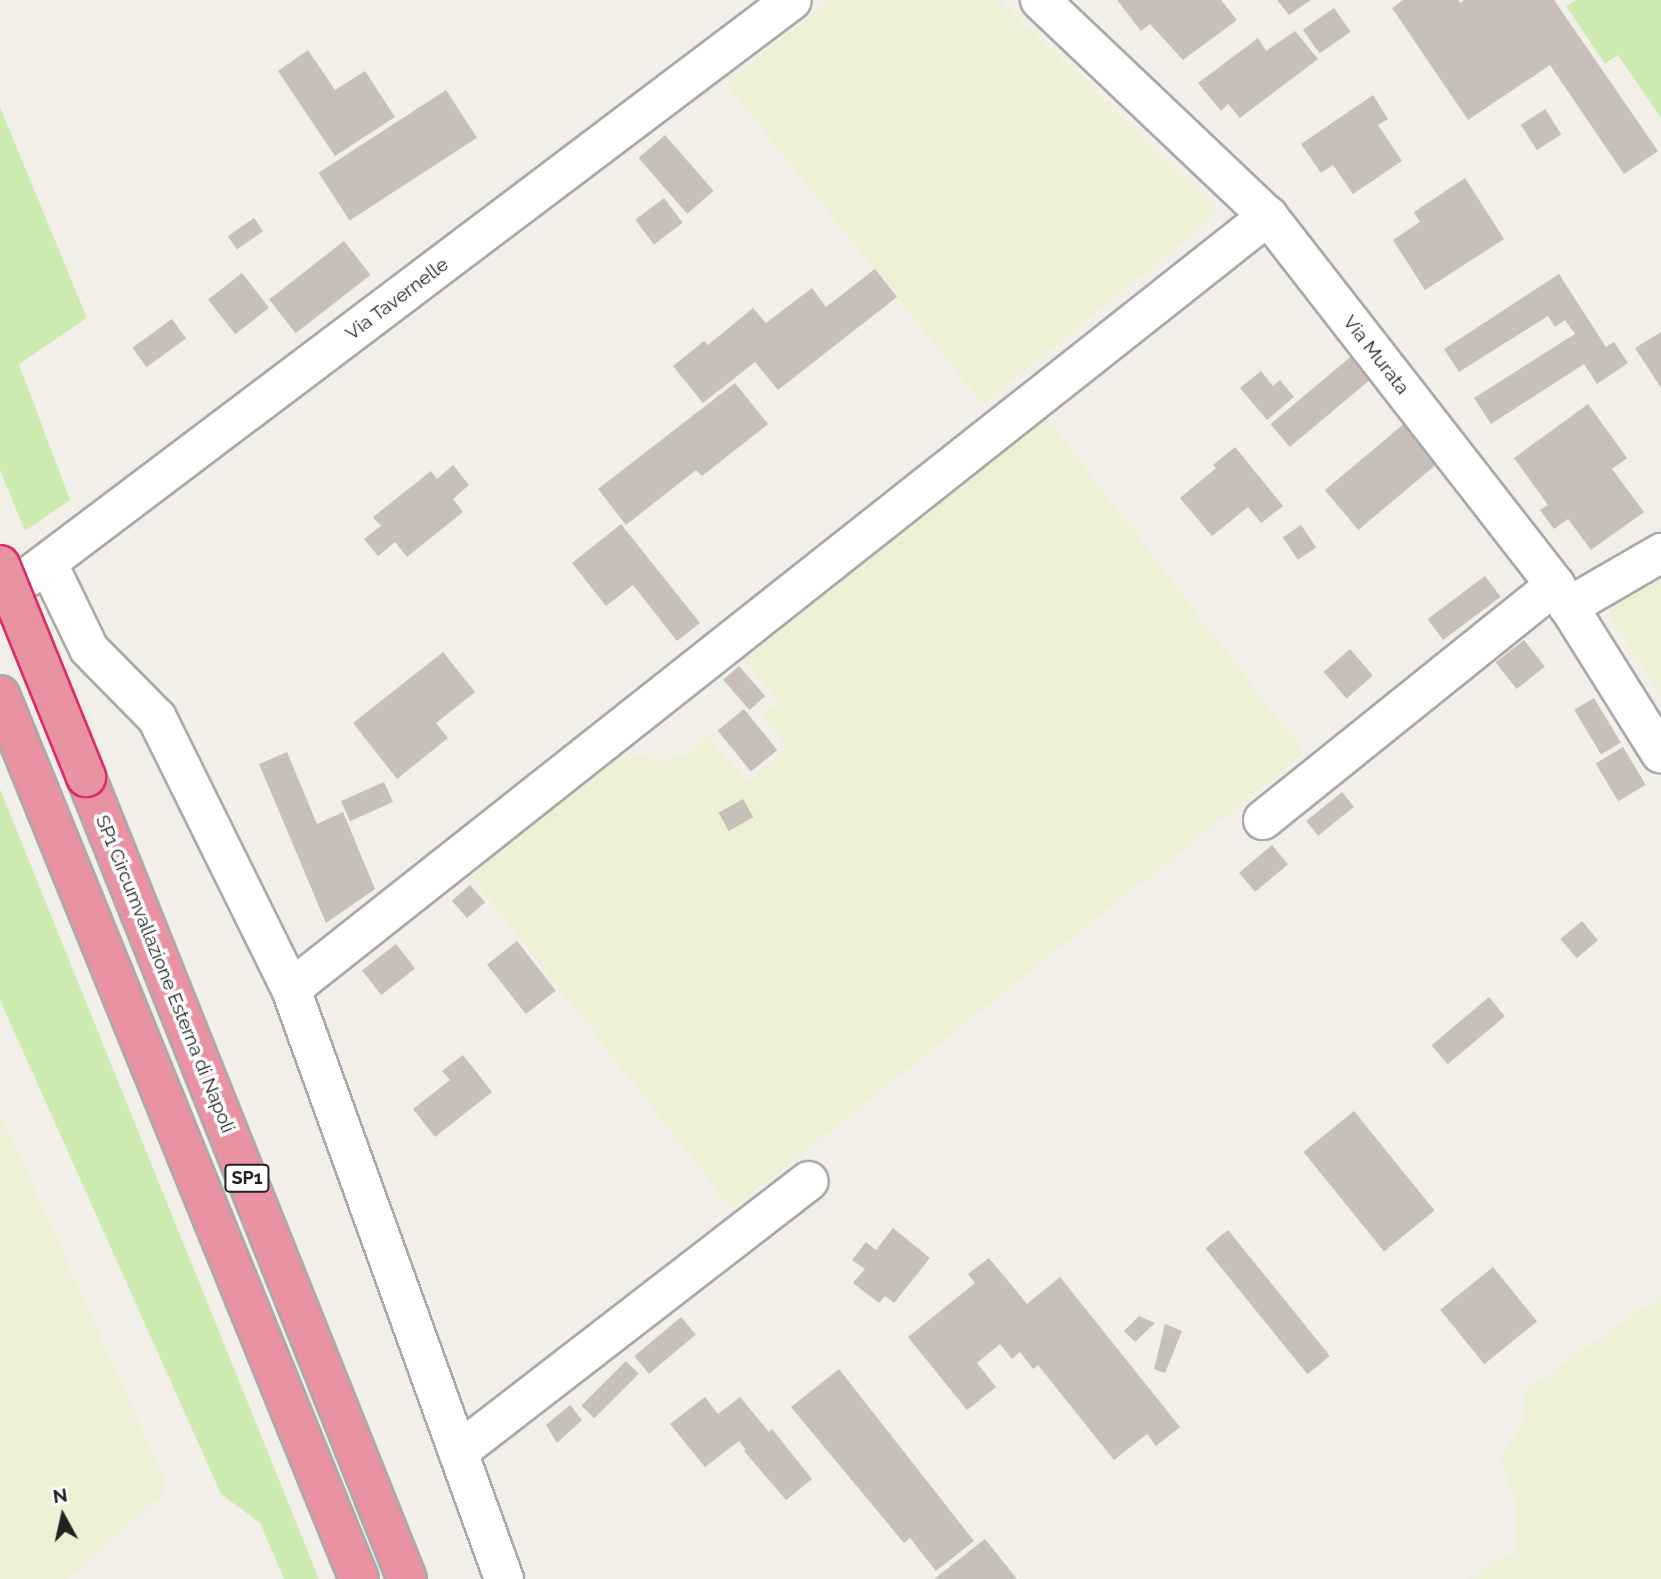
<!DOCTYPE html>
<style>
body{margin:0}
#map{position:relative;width:1661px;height:1579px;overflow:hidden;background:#f2efe9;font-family:Raleway,sans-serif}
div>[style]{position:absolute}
.farmland>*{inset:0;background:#eef0d5}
.grass>*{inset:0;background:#cdebb0}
.building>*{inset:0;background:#c7bfb8;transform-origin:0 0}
.roads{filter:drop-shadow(2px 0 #a9a9a9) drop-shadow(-2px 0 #a9a9a9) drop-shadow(0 2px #a9a9a9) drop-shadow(0 -2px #a9a9a9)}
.minor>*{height:38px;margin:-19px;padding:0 19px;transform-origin:19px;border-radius:19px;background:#fff}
.highway>*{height:38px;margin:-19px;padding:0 19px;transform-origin:19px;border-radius:19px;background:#e892a2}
.bridges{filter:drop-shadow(2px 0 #dc2a67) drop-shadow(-2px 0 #dc2a67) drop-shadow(0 2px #dc2a67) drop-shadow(0 -2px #dc2a67)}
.highway-bridge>*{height:38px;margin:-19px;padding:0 19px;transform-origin:19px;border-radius:19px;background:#e892a2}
span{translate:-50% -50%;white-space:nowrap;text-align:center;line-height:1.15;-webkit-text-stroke:7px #fff;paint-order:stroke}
.shield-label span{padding:2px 5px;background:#fff;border:2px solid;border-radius:5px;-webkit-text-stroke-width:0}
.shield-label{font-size:18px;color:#222;font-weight:700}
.street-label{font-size:19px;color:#222}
.north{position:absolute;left:28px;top:1481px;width:70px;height:70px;-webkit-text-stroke:5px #fff;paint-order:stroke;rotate:352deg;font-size:19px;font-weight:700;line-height:28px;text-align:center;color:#222}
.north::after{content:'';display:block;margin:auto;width:24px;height:32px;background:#222;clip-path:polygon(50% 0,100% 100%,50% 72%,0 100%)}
</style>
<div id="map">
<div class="farmland">
<i style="clip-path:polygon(830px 0,999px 0,1219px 212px,983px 404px,726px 84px)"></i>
<i style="clip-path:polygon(1046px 417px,1304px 753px,732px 1209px,469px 873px,615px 760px,640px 757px,666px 760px,690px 754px,707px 736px,747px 781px,786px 748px,762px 715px,779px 703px,744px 660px)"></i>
<i style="clip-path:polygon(1661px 564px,1661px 695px,1610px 616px,1606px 601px)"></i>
<i style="clip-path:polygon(0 1112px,162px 1473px,163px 1494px,68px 1579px,0 1579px)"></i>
<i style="clip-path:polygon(1661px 1296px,1661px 1579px,1468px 1579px,1518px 1551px,1515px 1503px,1500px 1457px,1526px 1421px,1523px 1392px)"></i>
</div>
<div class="grass">
<i style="clip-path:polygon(1576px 0,1661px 0,1661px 118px,1618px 55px,1605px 64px,1566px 6px)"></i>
<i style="clip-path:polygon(0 107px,87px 318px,19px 364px,70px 500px,25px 531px,0 470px)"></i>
<i style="clip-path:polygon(0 789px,319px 1579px,320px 1579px,284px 1579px,260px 1523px,221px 1494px,0 1000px)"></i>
</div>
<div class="building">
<i style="clip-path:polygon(1117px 0,1221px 0,1237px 20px,1183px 60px,1150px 24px,1141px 31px)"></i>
<i style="clip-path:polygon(1277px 0,1311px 0,1289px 15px)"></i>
<i style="clip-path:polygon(1403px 0,1459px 0,1460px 3px,1464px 0,1554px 0,1658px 151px,1624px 174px,1550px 65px,1468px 120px,1392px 8px)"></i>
<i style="left:1334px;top:8px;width:29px;height:38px;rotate:55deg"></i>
<i style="clip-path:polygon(1295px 31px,1318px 59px,1240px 118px,1228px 104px,1221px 111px,1198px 83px,1258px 38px,1266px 51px)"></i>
<i style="clip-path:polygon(308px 50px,335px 90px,365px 71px,395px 117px,335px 156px,278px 71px)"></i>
<i style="left:446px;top:90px;width:57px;height:152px;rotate:57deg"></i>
<i style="clip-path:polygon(1373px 95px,1388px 119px,1378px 125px,1402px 161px,1353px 194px,1333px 165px,1321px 173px,1301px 144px)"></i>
<i style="left:1545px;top:109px;width:30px;height:29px;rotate:57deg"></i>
<i style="left:665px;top:135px;width:74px;height:35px;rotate:49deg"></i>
<i style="clip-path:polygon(1465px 178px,1504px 239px,1425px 290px,1393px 240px,1420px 222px,1414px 212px)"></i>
<i style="left:664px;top:198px;width:31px;height:36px;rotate:53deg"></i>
<i style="left:254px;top:218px;width:16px;height:32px;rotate:55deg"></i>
<i style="left:344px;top:241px;width:43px;height:95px;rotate:52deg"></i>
<i style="clip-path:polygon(875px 269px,897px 297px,778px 390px,755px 362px,703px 403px,673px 366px,704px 341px,708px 345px,753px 308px,766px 323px,812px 288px,826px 307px)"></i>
<i style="left:242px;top:273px;width:44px;height:43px;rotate:52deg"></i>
<i style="clip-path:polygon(1559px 274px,1606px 347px,1614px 342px,1628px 363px,1597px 384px,1584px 364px,1491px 424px,1474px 398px,1575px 334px,1565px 320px,1555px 327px,1548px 316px,1459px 372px,1444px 349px)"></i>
<i style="left:172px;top:319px;width:24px;height:49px;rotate:54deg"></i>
<i style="clip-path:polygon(1661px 332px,1661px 388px,1635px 348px)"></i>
<i style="left:1354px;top:354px;width:30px;height:109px;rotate:50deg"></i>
<i style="clip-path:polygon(1261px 371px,1273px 386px,1280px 380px,1294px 397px,1267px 420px,1240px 388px)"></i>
<i style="clip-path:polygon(735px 383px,768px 424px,702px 476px,696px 470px,626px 525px,598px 489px)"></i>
<i style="clip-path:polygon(1588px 404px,1627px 458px,1612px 469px,1644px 512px,1591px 550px,1568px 519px,1554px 529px,1540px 510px,1548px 505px,1514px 458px)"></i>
<i style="left:1406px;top:422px;width:52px;height:106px;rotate:50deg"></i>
<i style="clip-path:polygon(1235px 447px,1283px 506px,1261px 523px,1248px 507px,1212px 536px,1180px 498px,1216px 468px,1213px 465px)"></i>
<i style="clip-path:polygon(453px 465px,469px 485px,453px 499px,463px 512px,407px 557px,395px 542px,378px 556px,364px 539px,381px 526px,373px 517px,431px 471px,437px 479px)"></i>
<i style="clip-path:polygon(621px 524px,700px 623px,677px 641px,633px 585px,606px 606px,572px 563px)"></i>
<i style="left:1301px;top:525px;width:27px;height:22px;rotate:56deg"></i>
<i style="left:1485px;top:576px;width:26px;height:72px;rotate:53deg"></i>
<i style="left:1524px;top:640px;width:34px;height:36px;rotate:52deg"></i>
<i style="left:1350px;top:649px;width:35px;height:35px;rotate:49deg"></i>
<i style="clip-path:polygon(443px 652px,475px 692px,436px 723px,448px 738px,397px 779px,353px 723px)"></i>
<i style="left:739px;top:666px;width:40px;height:21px;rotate:49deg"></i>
<i style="left:1594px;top:698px;width:52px;height:23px;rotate:59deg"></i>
<i style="left:744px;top:709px;width:53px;height:34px;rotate:51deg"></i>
<i style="left:1623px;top:747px;width:44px;height:32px;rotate:59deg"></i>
<i style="clip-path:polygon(287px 752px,317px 824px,343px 812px,375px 889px,326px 923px,259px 764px)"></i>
<i style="left:384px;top:782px;width:22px;height:47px;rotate:66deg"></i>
<i style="left:1342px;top:792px;width:19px;height:46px;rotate:51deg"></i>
<i style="left:743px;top:799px;width:21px;height:28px;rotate:61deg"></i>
<i style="left:1272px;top:845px;width:25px;height:43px;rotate:50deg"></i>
<i style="left:470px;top:885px;width:23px;height:24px;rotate:49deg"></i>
<i style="left:1582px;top:921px;width:25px;height:28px;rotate:50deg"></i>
<i style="left:517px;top:941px;width:63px;height:38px;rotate:52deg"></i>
<i style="left:396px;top:944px;width:31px;height:43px;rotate:52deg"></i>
<i style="left:1489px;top:997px;width:25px;height:75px;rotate:50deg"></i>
<i style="clip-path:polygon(463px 1055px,492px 1092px,435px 1137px,413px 1109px,450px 1080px,442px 1071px)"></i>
<i style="left:1354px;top:1111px;width:128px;height:65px;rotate:51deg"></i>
<i style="clip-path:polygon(893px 1228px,930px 1258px,894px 1303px,885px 1296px,879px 1303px,853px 1283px,865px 1269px,852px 1260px,866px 1242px,876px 1250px)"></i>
<i style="left:1228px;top:1230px;width:162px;height:29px;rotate:51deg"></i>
<i style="clip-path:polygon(989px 1258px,1027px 1304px,1060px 1277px,1180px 1427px,1156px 1446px,1147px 1434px,1114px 1460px,1038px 1365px,1033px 1369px,1020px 1352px,1012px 1359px,1000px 1344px,977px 1363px,996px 1387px,967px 1410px,908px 1337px,975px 1283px,968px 1274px)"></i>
<i style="left:1493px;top:1267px;width:70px;height:68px;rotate:51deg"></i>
<i style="clip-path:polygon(1139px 1316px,1155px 1323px,1135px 1342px,1124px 1331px)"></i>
<i style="left:681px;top:1317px;width:23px;height:61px;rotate:50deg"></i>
<i style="clip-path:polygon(1165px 1324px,1182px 1331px,1165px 1373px,1154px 1369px)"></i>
<i style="left:626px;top:1361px;width:18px;height:63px;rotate:45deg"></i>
<i style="clip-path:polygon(839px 1369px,974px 1541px,936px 1571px,910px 1538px,904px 1543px,791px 1407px)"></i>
<i style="clip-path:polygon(705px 1397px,718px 1414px,740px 1397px,769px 1432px,772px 1429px,812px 1479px,786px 1500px,744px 1451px,746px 1450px,739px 1441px,705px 1467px,670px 1424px)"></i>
<i style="clip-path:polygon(570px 1405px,582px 1420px,557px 1443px,546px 1425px)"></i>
<i style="clip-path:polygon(985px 1539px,1017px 1579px,934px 1579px)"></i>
</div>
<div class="roads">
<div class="minor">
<i style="left:1040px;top:0;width:314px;rotate:43.5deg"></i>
<i style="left:1268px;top:216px;width:467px;rotate:52.1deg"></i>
<i style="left:1555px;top:585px;width:199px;rotate:57.9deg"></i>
<i style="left:48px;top:564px;width:94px;rotate:64.2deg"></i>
<i style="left:89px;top:649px;width:97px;rotate:45.4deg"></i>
<i style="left:157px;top:718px;width:302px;rotate:63.7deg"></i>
<i style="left:291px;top:989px;width:627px;rotate:70.15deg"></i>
<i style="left:28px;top:577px;width:957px;rotate:-37.06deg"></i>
<i style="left:1568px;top:607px;width:108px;rotate:-30.1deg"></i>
<i style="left:1263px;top:820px;width:375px;rotate:-38.8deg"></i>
<i style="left:291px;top:989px;width:1246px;rotate:-38.35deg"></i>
<i style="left:458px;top:1452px;width:443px;rotate:-37.7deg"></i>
</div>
<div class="highway">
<i style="left:0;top:695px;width:954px;rotate:67.9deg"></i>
<i style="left:86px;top:777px;width:864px;rotate:68.19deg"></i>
</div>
</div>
<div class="bridges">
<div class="highway-bridge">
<i style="left:0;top:565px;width:229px;rotate:67.9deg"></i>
</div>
</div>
<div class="shield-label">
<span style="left:247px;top:1178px">SP1</span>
</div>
<div class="street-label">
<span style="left:397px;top:299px;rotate:-37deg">Via Tavernelle</span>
<span style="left:1376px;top:355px;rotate:52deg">Via Murata</span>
<span style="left:165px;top:974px;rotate:68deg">SP1 Circumvallazione Esterna di Napoli</span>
</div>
<div class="north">N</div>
</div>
